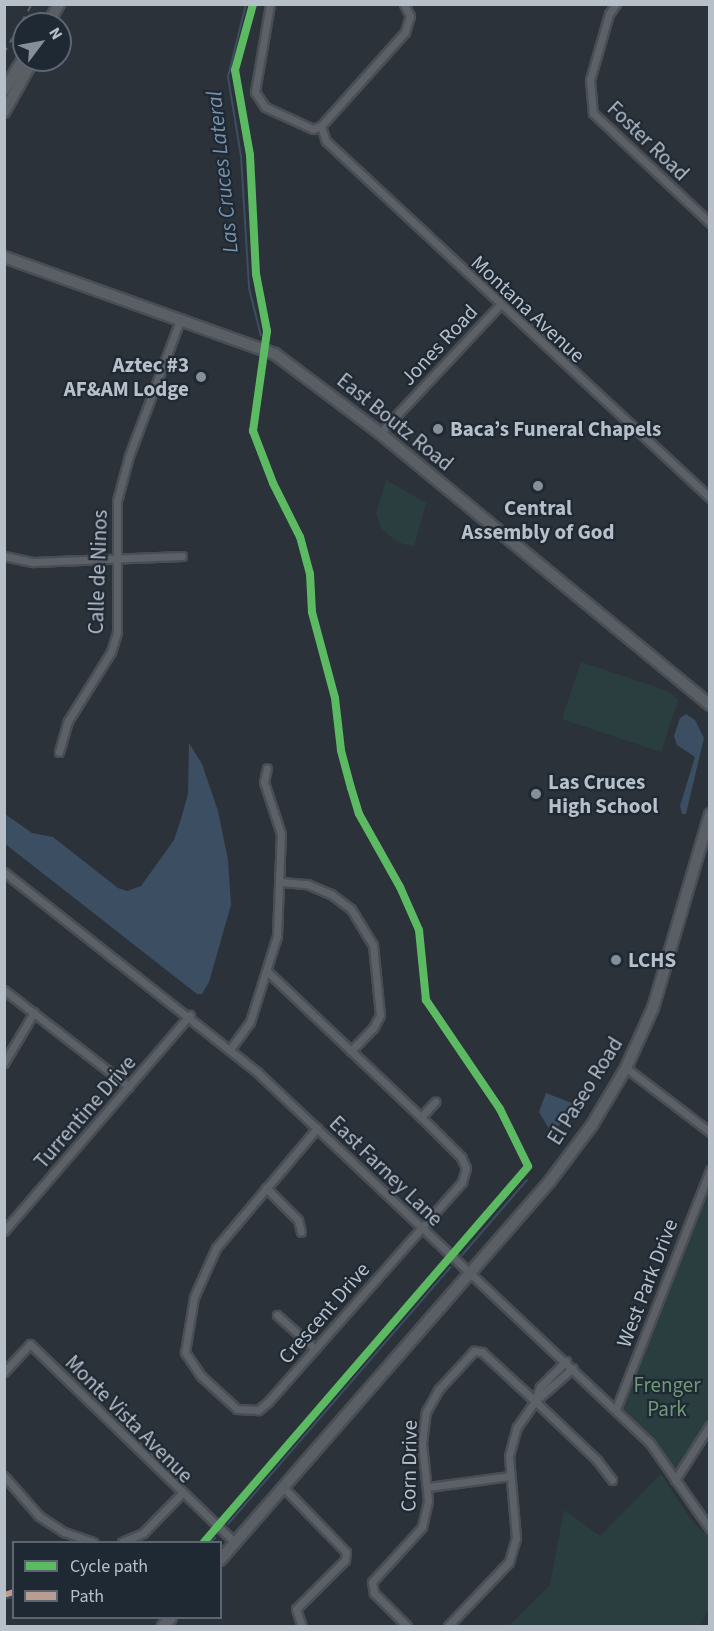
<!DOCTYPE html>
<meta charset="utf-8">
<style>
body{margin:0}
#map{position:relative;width:714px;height:1631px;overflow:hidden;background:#2c3239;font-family:"Source Sans 3",sans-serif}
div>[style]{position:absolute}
.green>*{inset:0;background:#2a3e3f}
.water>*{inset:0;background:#3b4e62}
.stream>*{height:2px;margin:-1px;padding:0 1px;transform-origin:1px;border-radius:1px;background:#3b4e62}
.roads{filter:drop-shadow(2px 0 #4a4e54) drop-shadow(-2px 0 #4a4e54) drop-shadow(0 2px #4a4e54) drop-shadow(0 -2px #4a4e54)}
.street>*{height:7px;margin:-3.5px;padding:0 3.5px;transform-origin:3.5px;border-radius:3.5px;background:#5c6067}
.secondary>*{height:10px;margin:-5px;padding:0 5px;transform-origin:5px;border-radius:5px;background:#5a5f65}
.rail>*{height:2px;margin-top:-1px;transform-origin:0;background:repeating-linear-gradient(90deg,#5a5f64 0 6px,transparent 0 12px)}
.quiet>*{height:6px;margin-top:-3px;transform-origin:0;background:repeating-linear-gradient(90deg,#b99d93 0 12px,transparent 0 18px)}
.cycleway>*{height:8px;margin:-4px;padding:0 4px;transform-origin:4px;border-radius:4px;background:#5cba63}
.dots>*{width:16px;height:16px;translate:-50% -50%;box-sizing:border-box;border:3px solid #1f2934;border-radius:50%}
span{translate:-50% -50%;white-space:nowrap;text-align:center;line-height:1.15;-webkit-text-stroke:4.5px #1f2934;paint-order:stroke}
.street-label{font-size:21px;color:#b7bfc9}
.poi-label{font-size:21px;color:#b7bfc9;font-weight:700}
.right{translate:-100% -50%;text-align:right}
.left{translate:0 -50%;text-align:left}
.park-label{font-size:21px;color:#6f9976}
.water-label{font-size:22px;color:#7991aa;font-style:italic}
.frame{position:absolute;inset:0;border:6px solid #b7bfc9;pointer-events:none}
.legend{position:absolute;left:12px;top:1541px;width:210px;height:78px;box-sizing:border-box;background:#1f2934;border:2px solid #5c6570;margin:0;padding:8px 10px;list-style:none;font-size:18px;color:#b7bfc9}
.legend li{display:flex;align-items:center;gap:12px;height:30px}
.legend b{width:30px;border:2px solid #5c6570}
.north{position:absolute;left:12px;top:12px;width:60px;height:60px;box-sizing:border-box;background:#1f2934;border:2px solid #5c6570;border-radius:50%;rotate:58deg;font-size:16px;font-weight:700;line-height:24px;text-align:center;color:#b7bfc9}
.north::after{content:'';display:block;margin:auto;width:21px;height:27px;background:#868e97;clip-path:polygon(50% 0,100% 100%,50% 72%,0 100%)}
</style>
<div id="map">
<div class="green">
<i style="clip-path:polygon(386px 480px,426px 503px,414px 547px,397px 542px,381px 528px,376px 514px)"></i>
<i style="clip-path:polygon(581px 662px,668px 691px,678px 700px,661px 752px,562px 719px)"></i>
<i style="clip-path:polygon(709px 1173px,709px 1426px,675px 1480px,650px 1443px,616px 1409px)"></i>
<i style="clip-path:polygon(661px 1474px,690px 1518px,709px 1538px,709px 1610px,699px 1626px,509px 1626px,550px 1585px,564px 1510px,600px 1536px)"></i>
</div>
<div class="water">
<i style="clip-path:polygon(686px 714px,695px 720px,704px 738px,686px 814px,682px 814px,680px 806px,695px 757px,677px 745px,674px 736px,680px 718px)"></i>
<i style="clip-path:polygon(189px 743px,202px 764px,218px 811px,228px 860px,231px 905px,209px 982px,202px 994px,197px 994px,4px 843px,5px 814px,32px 833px,53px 837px,118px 888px,127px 891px,141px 886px,174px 840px,181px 819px,188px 794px)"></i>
<i style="clip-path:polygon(546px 1093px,577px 1105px,552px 1134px,539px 1112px)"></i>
</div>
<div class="stream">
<i style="left:246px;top:4px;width:75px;rotate:103.9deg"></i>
<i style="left:228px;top:77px;width:80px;rotate:80.7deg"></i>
<i style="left:241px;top:156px;width:132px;rotate:86.5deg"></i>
<i style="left:249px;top:288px;width:49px;rotate:76deg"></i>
<i style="left:462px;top:1255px;width:99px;rotate:-49.1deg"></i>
<i style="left:228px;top:1524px;width:340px;rotate:-49.1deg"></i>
<i style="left:211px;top:1542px;width:6px;rotate:-45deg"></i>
<i style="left:4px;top:1599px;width:10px;rotate:-11deg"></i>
</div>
<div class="roads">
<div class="street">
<i style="left:270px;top:4px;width:89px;rotate:99.7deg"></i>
<i style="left:255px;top:92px;width:18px;rotate:56deg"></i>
<i style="left:265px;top:107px;width:53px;rotate:24.6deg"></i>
<i style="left:313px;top:129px;width:9px;rotate:-21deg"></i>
<i style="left:321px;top:126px;width:126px;rotate:-48.2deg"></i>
<i style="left:405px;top:32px;width:17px;rotate:-73deg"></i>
<i style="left:410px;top:16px;width:13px;rotate:-117deg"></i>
<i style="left:616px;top:4px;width:12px;rotate:125deg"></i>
<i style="left:609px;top:14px;width:69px;rotate:106.1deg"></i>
<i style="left:590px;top:80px;width:33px;rotate:85deg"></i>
<i style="left:593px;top:113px;width:161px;rotate:43.2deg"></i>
<i style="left:321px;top:126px;width:16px;rotate:72deg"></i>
<i style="left:326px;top:141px;width:524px;rotate:42.91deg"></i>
<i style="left:380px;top:433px;width:174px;rotate:-46.9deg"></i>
<i style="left:4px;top:556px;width:30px;rotate:12deg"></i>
<i style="left:33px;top:562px;width:149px;rotate:-2.3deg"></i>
<i style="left:59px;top:752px;width:32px;rotate:-74deg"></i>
<i style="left:68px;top:721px;width:81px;rotate:-58.1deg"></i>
<i style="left:111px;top:652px;width:21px;rotate:-73deg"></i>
<i style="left:117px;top:632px;width:131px;rotate:-90deg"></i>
<i style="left:117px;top:501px;width:47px;rotate:-75.1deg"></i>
<i style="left:129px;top:456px;width:147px;rotate:-69.4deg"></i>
<i style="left:4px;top:872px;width:323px;rotate:38.3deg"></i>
<i style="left:257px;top:1072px;width:540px;rotate:43.35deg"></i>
<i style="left:650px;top:1443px;width:105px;rotate:55.1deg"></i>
<i style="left:282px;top:882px;width:25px;rotate:5deg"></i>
<i style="left:307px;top:884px;width:26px;rotate:23deg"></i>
<i style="left:331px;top:894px;width:25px;rotate:37deg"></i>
<i style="left:351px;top:909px;width:42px;rotate:58.6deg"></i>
<i style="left:373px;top:945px;width:70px;rotate:84.3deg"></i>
<i style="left:380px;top:1015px;width:15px;rotate:118deg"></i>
<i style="left:373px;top:1028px;width:32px;rotate:134deg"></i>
<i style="left:268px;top:972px;width:211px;rotate:43.5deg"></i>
<i style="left:421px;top:1117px;width:57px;rotate:45deg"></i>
<i style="left:461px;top:1157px;width:12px;rotate:66deg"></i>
<i style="left:466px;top:1168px;width:15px;rotate:106deg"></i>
<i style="left:462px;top:1182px;width:293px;rotate:131.4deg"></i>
<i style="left:268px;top:1402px;width:13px;rotate:141deg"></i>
<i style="left:258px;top:1410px;width:21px;rotate:-177deg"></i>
<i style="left:237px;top:1409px;width:49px;rotate:-137.5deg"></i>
<i style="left:201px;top:1376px;width:29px;rotate:-124deg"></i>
<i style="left:185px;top:1352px;width:56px;rotate:-80.7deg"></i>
<i style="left:194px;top:1297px;width:54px;rotate:-65.8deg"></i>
<i style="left:216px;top:1248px;width:157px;rotate:-49.9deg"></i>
<i style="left:4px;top:990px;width:158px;rotate:37.8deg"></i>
<i style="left:231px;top:1048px;width:32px;rotate:-54deg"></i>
<i style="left:250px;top:1022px;width:90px;rotate:-72.6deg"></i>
<i style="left:277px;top:936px;width:102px;rotate:-87.8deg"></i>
<i style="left:281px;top:834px;width:55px;rotate:-108.1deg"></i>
<i style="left:264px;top:782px;width:14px;rotate:-78deg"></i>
<i style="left:4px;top:1063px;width:59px;rotate:-59.5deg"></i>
<i style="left:626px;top:1068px;width:106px;rotate:37.3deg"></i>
<i style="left:421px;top:1117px;width:21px;rotate:-47deg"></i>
<i style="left:266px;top:1188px;width:45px;rotate:45deg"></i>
<i style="left:298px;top:1220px;width:12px;rotate:76deg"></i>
<i style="left:4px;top:1231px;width:285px;rotate:-49.3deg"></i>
<i style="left:277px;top:1315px;width:51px;rotate:41.8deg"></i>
<i style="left:566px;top:1361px;width:37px;rotate:135deg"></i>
<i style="left:540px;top:1387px;width:15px;rotate:110deg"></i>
<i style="left:535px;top:1401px;width:50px;rotate:-41deg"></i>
<i style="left:4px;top:1372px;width:38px;rotate:-47deg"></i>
<i style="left:30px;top:1344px;width:286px;rotate:44.1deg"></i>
<i style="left:616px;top:1409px;width:257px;rotate:-68.5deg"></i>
<i style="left:4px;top:1476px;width:53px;rotate:48.8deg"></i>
<i style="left:39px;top:1516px;width:30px;rotate:33deg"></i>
<i style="left:64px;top:1532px;width:31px;rotate:19deg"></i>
<i style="left:675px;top:1480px;width:65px;rotate:-57.5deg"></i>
<i style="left:428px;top:1487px;width:83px;rotate:-7.6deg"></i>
<i style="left:284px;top:1488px;width:89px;rotate:45.9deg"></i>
<i style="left:346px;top:1552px;width:8px;rotate:97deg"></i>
<i style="left:345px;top:1560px;width:69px;rotate:135deg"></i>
<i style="left:296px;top:1609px;width:18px;rotate:71deg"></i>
<i style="left:122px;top:1542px;width:23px;rotate:-23deg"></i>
<i style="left:143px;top:1533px;width:54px;rotate:-45.7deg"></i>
<i style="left:407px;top:1626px;width:47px;rotate:-135deg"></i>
<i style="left:374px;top:1593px;width:11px;rotate:-100deg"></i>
<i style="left:372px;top:1582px;width:74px;rotate:-47.7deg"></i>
<i style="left:422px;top:1527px;width:27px;rotate:-77deg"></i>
<i style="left:428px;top:1501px;width:58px;rotate:-95.9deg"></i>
<i style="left:422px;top:1443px;width:31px;rotate:-83deg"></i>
<i style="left:426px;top:1412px;width:26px;rotate:-61deg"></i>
<i style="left:439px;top:1389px;width:52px;rotate:-47.4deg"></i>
<i style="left:474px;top:1351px;width:8px;rotate:7deg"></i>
<i style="left:482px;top:1352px;width:72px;rotate:42.8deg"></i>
<i style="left:535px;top:1401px;width:86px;rotate:43.6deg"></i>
<i style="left:597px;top:1460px;width:25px;rotate:53deg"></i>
<i style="left:448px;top:1626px;width:88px;rotate:-46.4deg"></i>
<i style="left:509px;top:1562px;width:25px;rotate:-74deg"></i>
<i style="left:516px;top:1538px;width:82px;rotate:-94.9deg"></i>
<i style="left:509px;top:1456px;width:30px;rotate:-75deg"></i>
<i style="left:517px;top:1427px;width:32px;rotate:-55deg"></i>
</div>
<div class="secondary">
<i style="left:48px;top:24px;width:23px;rotate:-61deg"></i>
<i style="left:4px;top:90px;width:38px;rotate:-58deg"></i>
<i style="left:4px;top:112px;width:60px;rotate:-60.9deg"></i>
<i style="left:4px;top:257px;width:288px;rotate:19.7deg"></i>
<i style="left:275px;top:354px;width:131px;rotate:37deg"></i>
<i style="left:380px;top:433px;width:428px;rotate:39.5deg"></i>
<i style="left:220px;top:1560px;width:503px;rotate:-48.95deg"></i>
<i style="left:550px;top:1181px;width:70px;rotate:-53.1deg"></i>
<i style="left:592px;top:1125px;width:66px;rotate:-59.2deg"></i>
<i style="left:626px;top:1068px;width:66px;rotate:-65.8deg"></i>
<i style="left:653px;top:1008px;width:202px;rotate:-73.6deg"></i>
<i style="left:163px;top:1626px;width:11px;rotate:-45deg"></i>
</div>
</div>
<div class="rail">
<i style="left:4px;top:53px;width:56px;rotate:-60.3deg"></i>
</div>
<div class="quiet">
<i style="left:4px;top:1595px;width:10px;rotate:-17deg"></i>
</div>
<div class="cycleway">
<i style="left:204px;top:1542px;width:496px;rotate:-49.2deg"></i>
<i style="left:528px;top:1166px;width:64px;rotate:-116.2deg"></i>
<i style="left:500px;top:1109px;width:132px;rotate:-124.2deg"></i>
<i style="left:426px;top:1000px;width:70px;rotate:-95.7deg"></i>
<i style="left:419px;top:930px;width:47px;rotate:-113.8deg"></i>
<i style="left:400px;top:887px;width:84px;rotate:-119.3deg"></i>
<i style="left:359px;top:814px;width:27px;rotate:-107deg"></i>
<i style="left:351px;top:788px;width:39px;rotate:-105deg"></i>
<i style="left:341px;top:750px;width:52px;rotate:-96.6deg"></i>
<i style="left:335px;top:698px;width:89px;rotate:-105deg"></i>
<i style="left:312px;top:612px;width:38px;rotate:-93deg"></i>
<i style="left:310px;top:574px;width:38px;rotate:-105deg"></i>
<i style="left:300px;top:537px;width:60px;rotate:-116.6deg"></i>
<i style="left:273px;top:483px;width:56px;rotate:-111deg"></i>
<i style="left:253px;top:431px;width:101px;rotate:-82deg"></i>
<i style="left:267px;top:331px;width:58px;rotate:-100.9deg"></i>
<i style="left:256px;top:274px;width:119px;rotate:-92.9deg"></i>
<i style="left:250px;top:155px;width:86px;rotate:-100deg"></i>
<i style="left:235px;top:70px;width:68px;rotate:-74.7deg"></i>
</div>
<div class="dots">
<i style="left:201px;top:377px;background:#868e97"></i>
<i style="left:438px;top:429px;background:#868e97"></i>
<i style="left:538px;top:486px;background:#868e97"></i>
<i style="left:536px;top:794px;background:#868e97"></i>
<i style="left:616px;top:960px;background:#868e97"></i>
</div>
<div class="street-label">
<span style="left:648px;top:141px;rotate:44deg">Foster Road</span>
<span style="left:528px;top:309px;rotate:43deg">Montana Avenue</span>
<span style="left:439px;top:345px;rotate:-47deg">Jones Road</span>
<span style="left:395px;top:422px;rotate:39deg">East Boutz Road</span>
<span style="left:98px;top:572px;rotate:-88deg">Calle de Ninos</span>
<span style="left:585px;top:1091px;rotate:-58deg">El Paseo Road</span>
<span style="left:85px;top:1112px;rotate:-49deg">Turrentine Drive</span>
<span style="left:386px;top:1171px;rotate:44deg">East Farney Lane</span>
<span style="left:647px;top:1283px;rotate:-69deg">West Park Drive</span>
<span style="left:324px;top:1313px;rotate:-49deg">Crescent Drive</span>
<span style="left:129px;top:1419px;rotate:45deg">Monte Vista Avenue</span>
<span style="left:409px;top:1466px;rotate:-89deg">Corn Drive</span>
</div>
<div class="poi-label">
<span class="right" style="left:189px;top:377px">Aztec #3<br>AF&amp;AM Lodge</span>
<span class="left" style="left:450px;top:429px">Baca’s Funeral Chapels</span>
<span style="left:538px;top:520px">Central<br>Assembly of God</span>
<span class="left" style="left:548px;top:794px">Las Cruces<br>High School</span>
<span class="left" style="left:628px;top:960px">LCHS</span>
</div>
<div class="park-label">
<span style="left:667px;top:1397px">Frenger<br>Park</span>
</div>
<div class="water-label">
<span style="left:223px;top:172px;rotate:-96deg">Las Cruces Lateral</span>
</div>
<div class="frame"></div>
<ul class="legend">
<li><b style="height:8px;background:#5cba63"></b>Cycle path</li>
<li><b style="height:8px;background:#b99d93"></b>Path</li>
</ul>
<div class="north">N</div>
</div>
